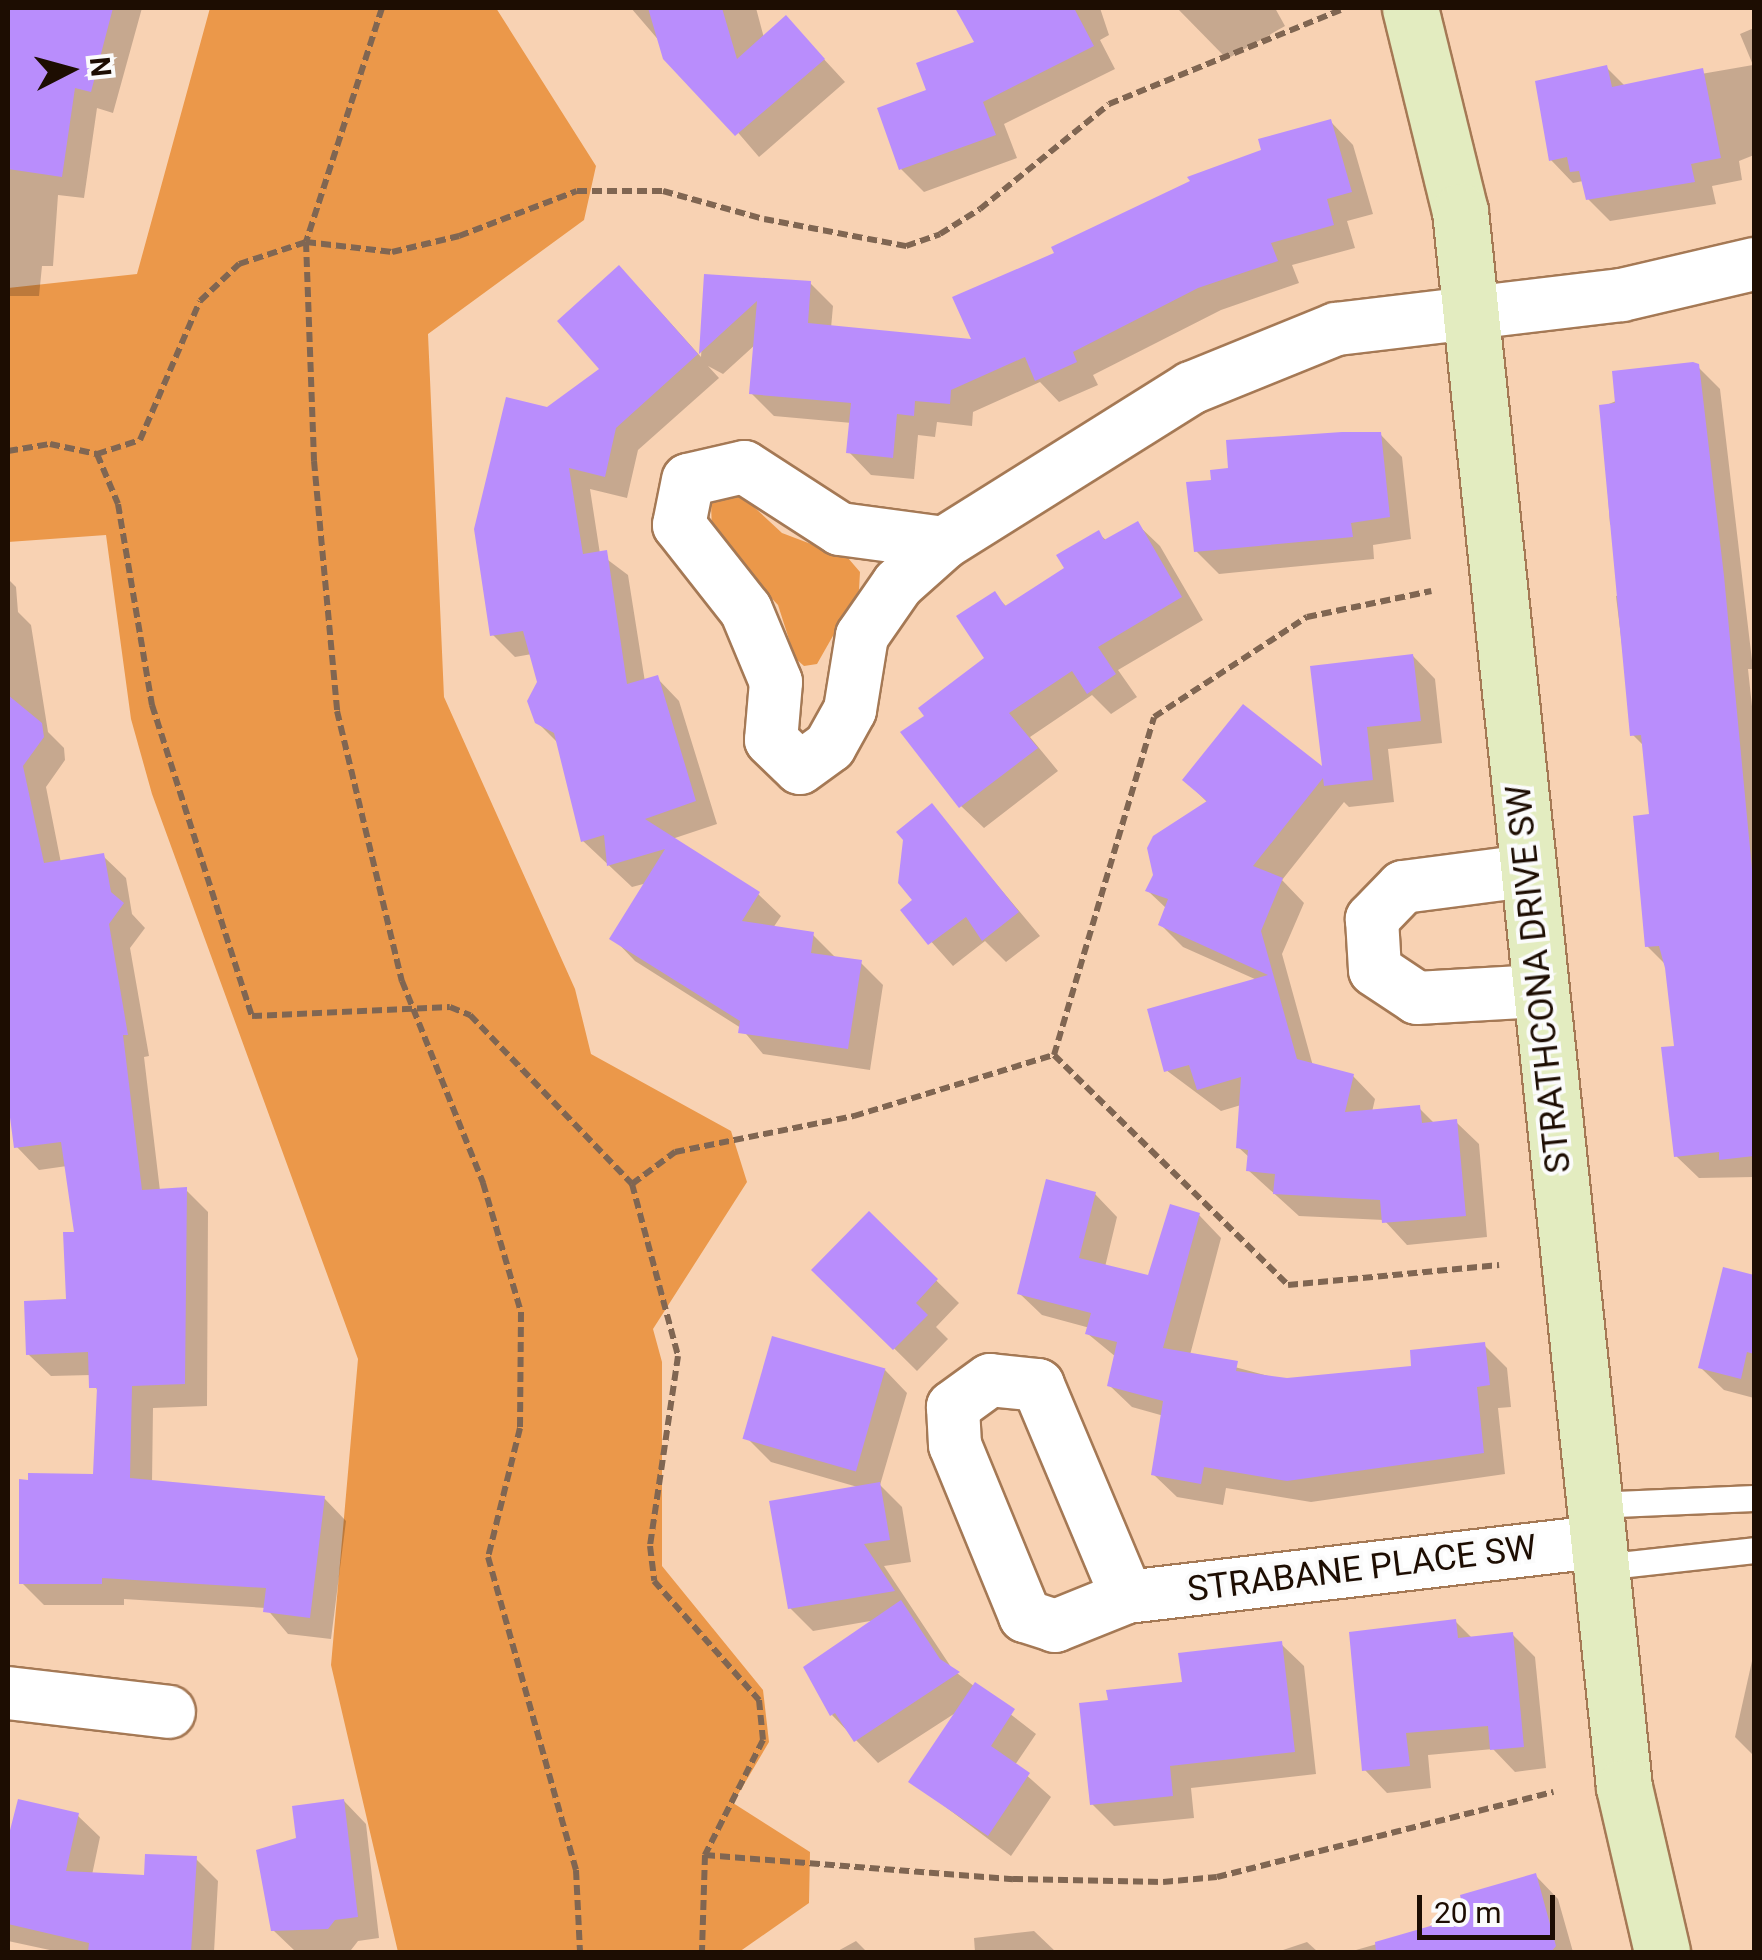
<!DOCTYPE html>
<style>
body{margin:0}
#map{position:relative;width:1762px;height:1960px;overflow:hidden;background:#f8d2b3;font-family:Roboto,sans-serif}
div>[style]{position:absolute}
.green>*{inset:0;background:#eb984a}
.shadow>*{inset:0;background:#0003}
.building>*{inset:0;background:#b98dfc;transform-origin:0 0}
.path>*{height:6px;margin-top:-3px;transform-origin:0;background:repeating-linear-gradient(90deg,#806652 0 10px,transparent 0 15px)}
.roads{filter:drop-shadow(2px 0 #a57955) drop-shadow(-2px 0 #a57955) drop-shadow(0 2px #a57955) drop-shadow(0 -2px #a57955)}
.lane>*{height:25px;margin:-12.5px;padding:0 12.5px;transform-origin:12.5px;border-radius:12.5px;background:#fff}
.street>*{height:52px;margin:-26px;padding:0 26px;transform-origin:26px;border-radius:26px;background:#fff}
.secondary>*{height:55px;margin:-27.5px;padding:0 27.5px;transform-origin:27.5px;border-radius:27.5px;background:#e3ecc0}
span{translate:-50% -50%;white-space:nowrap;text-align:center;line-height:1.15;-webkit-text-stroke:8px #fbfbfb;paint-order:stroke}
.street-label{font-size:35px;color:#1d0d02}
.frame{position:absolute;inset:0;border:10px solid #1d0d02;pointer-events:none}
.north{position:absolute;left:20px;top:20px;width:100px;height:100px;-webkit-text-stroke:8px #fbfbfb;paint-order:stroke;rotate:84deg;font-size:28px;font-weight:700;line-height:40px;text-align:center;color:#1d0d02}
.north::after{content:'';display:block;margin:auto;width:35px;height:45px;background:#1d0d02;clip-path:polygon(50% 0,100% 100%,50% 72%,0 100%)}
.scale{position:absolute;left:1417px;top:1895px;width:138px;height:45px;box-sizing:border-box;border:5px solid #1d0d02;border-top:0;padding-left:12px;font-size:30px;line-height:35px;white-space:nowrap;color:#1d0d02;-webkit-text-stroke:8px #fbfbfb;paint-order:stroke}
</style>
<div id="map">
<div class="green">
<i style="clip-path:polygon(210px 8px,496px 8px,596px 166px,584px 220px,428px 334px,444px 697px,575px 989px,591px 1054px,731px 1131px,747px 1182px,653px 1329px,662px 1362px,662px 1566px,763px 1690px,769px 1742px,733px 1803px,810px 1852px,809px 1903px,739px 1952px,398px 1952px,331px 1665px,358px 1359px,152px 794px,131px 719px,106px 535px,8px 542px,8px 288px,137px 274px)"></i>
<i style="clip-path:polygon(740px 494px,782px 533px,848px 558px,860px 572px,859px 590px,817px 664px,804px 666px,795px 658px,778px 605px,712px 535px,711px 501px)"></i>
</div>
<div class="shadow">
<i style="clip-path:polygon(8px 8px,142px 8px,113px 113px,97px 108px,84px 198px,58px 195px,53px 266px,42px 266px,39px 296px,8px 296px)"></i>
<i style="clip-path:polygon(631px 8px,756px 8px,764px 38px,786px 18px,845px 82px,759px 157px)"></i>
<i style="clip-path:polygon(985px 8px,1100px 8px,1109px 35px,1100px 40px,1115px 69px,1004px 124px,1017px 158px,924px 192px,901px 169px,929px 92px,977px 43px,964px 18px)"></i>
<i style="clip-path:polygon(1177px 8px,1275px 8px,1285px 26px,1227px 59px)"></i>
<i style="clip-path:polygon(1754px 28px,1754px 155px,1739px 161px,1742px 180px,1712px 186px,1716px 204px,1610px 221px,1588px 199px,1583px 181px,1573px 183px,1551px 160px,1607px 68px,1626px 87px,1753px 65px,1740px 34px)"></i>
<i style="clip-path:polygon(1331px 122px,1353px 145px,1373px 214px,1347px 221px,1355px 248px,1292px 265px,1299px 283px,1221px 310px,1093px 375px,1098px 385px,1059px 402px,1040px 382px,973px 412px,972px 426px,937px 422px,935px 437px,918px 435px,914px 479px,871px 475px,849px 452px,852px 423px,774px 416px,752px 394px,756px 344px,723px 374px,708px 366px,719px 378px,638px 450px,627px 498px,590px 489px,600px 554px,628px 575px,645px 682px,657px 678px,679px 701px,717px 824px,672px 839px,758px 894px,781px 916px,773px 928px,813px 935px,835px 957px,861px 963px,883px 985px,870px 1070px,763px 1054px,741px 1028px,635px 961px,613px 938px,647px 883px,632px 887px,583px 841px,559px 744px,537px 722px,540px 683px,532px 654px,515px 657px,492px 634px,548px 410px,603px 369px,641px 290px,701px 357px,706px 276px,810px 283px,833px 306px,831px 328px,975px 342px,1058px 254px)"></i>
<i style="clip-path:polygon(1697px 366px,1720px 389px,1753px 669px,1748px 669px,1754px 725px,1754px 1177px,1699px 1178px,1676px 1156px,1676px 1048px,1668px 967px,1647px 946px,1652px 817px,1645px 747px,1633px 735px,1616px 596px,1623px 595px,1617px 531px,1610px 524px,1602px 407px)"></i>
<i style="clip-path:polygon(1380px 434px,1402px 457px,1411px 539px,1373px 545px,1374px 559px,1219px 574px,1196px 551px,1214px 482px)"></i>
<i style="clip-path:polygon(1137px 524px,1160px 546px,1203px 620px,1118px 670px,1137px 697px,1111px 714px,1092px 695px,1030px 737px,1058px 771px,984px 828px,961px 806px,927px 717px,988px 659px,994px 594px,1008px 608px,1067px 568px,1098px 533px,1107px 541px)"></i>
<i style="clip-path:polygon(8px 579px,16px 587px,18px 612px,31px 625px,48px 732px,64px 748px,65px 760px,46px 787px,61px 863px,103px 856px,126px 878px,132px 914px,145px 928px,130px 948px,149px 1056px,144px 1057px,160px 1191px,186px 1190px,208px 1212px,207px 1406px,153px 1408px,152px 1483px,324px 1498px,346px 1521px,331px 1639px,288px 1634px,266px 1608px,124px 1599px,124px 1605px,44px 1605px,22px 1583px,95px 1477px,99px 1395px,91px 1375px,51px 1376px,28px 1354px,69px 1301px,77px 1234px,67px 1166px,39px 1170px,17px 1147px,8px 1073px)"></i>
<i style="clip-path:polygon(1413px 656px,1435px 679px,1442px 743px,1388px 749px,1394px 802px,1349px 807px,1344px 802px,1282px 880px,1304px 903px,1282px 954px,1313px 1066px,1353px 1076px,1375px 1099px,1372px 1112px,1419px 1108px,1435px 1124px,1456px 1122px,1479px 1144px,1487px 1237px,1407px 1245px,1384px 1220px,1299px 1216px,1248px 1170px,1250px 1158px,1238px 1147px,1241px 1105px,1221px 1111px,1166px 1070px,1257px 980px,1183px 947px,1161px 925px,1167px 909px,1148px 891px,1208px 803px,1185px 780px,1325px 772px)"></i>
<i style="clip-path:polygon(932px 807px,1040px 936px,1006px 962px,985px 941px,953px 966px,903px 910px,916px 900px,905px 839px)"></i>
<i style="clip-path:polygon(1095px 1194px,1117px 1217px,1105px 1267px,1150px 1278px,1199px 1215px,1221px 1238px,1190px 1355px,1287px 1381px,1414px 1368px,1484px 1345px,1507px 1368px,1511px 1407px,1498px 1408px,1505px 1474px,1311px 1502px,1226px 1488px,1223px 1505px,1177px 1497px,1154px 1475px,1164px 1416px,1132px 1407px,1109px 1385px,1116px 1357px,1088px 1334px,1090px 1328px,1042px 1315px,1019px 1293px)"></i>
<i style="clip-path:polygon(869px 1214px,959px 1303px,936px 1327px,948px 1339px,917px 1371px,815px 1270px)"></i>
<i style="clip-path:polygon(1725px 1270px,1754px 1277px,1754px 1398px,1724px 1390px,1701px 1368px)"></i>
<i style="clip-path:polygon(885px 1370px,907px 1393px,880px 1485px,902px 1507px,911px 1562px,884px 1566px,953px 1670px,1036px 1734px,1015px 1765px,1051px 1797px,1011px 1856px,911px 1781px,960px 1710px,878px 1763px,832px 1715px,876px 1620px,813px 1631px,790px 1608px,861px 1488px,771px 1462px,748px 1439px)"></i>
<i style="clip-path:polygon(1455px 1621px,1473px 1639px,1512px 1634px,1535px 1657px,1546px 1768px,1515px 1772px,1493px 1749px,1428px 1755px,1431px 1788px,1387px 1793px,1365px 1770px)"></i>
<i style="clip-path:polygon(1281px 1644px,1304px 1666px,1316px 1774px,1191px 1788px,1194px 1818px,1114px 1826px,1092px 1804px,1110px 1702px,1185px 1685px)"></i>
<i style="clip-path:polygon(1754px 1652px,1754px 1756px,1735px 1737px)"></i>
<i style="clip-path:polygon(344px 1801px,366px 1824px,379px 1938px,358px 1941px,351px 1950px,296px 1952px,273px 1930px,299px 1840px)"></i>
<i style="clip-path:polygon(77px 1815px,100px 1837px,92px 1875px,147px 1878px,196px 1859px,218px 1881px,214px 1952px,59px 1952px,8px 1941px,8px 1844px)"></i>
<i style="clip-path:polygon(1536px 1876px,1558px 1899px,1573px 1952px,1349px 1952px,1468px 1918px)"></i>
<i style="clip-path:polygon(1034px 1931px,1056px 1952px,975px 1952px,974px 1938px)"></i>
<i style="clip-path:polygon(856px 1941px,867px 1952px,836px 1952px)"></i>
<i style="clip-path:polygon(1307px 1942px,1318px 1952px,1277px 1952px)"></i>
</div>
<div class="building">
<i style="clip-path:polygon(8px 8px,113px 8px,91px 92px,75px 88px,62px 177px,8px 169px)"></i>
<i style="clip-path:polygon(648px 8px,722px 8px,737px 59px,786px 15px,825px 59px,735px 136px,663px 59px)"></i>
<i style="clip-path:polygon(955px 8px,1074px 8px,1094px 46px,983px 102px,996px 135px,899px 170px,877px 108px,926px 90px,916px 63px,974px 42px)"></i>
<i style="clip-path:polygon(1607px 65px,1612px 87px,1703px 68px,1721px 158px,1691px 164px,1695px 182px,1586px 200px,1579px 171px,1570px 172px,1567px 157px,1549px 161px,1535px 81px)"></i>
<i style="clip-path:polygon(1331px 119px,1352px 192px,1327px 199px,1334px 225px,1271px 243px,1278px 261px,1198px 288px,1073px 352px,1077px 362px,1035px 381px,1025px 357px,951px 390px,950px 404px,915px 401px,914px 416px,897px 414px,893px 458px,846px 453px,851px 403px,749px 394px,757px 301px,699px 354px,704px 274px,811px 281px,808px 323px,971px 339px,952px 297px,1054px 253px,1051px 247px,1190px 181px,1187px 177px,1261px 150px,1258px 139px)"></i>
<i style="clip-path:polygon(619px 265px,698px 354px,616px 428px,605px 477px,569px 468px,583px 554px,607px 550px,627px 684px,658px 675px,696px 801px,645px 819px,760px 892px,742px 921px,814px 932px,811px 953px,862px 960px,848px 1049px,738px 1033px,740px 1021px,609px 939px,665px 849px,607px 866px,604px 835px,581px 842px,554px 733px,535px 723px,527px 701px,537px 682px,523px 631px,490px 636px,474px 529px,506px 397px,547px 407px,599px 369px,557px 321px)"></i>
<i style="clip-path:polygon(1693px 362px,1699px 364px,1724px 576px,1754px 890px,1754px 1156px,1719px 1160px,1719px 1152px,1674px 1157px,1661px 1047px,1674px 1046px,1665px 968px,1659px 946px,1645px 947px,1633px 816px,1649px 814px,1641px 735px,1630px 736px,1599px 405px,1615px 403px,1612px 371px)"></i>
<i style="clip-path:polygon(1342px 432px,1381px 432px,1390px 517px,1351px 523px,1353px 537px,1194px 552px,1186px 482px,1211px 480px,1210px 470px,1228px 468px,1226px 440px)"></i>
<i style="clip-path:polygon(1138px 521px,1182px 597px,1098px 647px,1116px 674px,1087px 694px,1072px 671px,1009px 713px,1038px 748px,959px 808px,900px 732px,924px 716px,918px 708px,984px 658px,956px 616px,995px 591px,1005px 606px,1064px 568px,1056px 555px,1099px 530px,1104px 540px)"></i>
<i style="clip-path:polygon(1413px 654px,1421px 721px,1367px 727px,1373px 780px,1324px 786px,1323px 778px,1253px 866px,1283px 878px,1261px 931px,1297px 1059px,1354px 1074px,1345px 1112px,1420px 1105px,1422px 1123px,1457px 1119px,1466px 1216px,1382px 1223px,1380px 1200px,1273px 1194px,1275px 1174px,1246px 1171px,1248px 1150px,1236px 1148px,1241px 1077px,1197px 1090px,1189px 1065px,1164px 1072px,1147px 1009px,1268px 975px,1158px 925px,1168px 899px,1145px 891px,1153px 875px,1147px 848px,1153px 836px,1207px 801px,1182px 780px,1243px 704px,1322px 766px,1310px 666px)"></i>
<i style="clip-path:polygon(8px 695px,42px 723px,44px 737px,23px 766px,44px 863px,104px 853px,111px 892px,124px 903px,109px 924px,128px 1035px,123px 1035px,142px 1190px,187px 1187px,185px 1384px,132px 1386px,130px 1478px,325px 1496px,310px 1618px,263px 1612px,266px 1588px,102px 1578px,102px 1584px,19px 1584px,19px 1479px,28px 1480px,28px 1473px,93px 1474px,97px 1388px,89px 1388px,88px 1352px,26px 1355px,24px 1301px,66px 1299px,63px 1232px,74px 1232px,61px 1142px,14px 1148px,8px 1102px)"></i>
<i style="clip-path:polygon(932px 803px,1019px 912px,982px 941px,966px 917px,928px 945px,900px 910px,912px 900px,898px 883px,903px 840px,896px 832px)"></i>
<i style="clip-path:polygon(1046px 1179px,1096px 1192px,1079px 1258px,1148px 1275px,1170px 1204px,1200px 1213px,1163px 1348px,1238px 1361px,1236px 1371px,1287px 1378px,1411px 1366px,1410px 1350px,1485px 1342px,1490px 1385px,1477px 1387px,1484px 1453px,1287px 1481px,1204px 1467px,1201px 1484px,1151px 1475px,1163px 1401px,1107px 1386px,1117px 1342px,1085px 1334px,1091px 1313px,1017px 1294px)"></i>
<i style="clip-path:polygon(869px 1211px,938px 1279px,916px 1303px,928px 1315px,893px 1350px,811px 1270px)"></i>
<i style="clip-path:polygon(1723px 1267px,1754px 1275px,1754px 1354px,1747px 1352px,1741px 1379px,1698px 1368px)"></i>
<i style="left:772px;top:1336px;width:118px;height:107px;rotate:16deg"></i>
<i style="clip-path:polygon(880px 1482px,890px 1540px,864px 1544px,895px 1591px,788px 1609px,769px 1501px)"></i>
<i style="clip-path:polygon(901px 1600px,940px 1659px,960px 1672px,854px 1742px,835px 1713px,830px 1716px,803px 1667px)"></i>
<i style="clip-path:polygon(1456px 1619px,1458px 1638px,1513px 1632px,1524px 1747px,1490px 1750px,1488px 1726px,1406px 1733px,1410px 1766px,1362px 1771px,1349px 1632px)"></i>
<i style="clip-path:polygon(1282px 1641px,1295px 1752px,1170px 1766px,1173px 1796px,1090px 1805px,1079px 1703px,1108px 1700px,1106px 1690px,1182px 1682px,1178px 1653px)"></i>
<i style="clip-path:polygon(975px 1682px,1015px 1709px,991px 1746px,1030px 1773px,988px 1836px,908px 1782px)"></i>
<i style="clip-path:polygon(18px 1799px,79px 1813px,66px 1871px,144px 1875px,145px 1854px,197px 1856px,191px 1952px,88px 1952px,89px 1943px,8px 1924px,8px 1838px)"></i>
<i style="clip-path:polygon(344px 1799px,358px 1917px,335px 1920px,328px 1929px,271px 1931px,256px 1850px,296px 1838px,292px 1806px)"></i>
<i style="clip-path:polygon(1536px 1873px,1556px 1946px,1551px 1952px,1376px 1952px,1375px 1942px,1465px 1916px,1460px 1895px)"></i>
</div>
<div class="path">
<i style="left:382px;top:8px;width:246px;rotate:108deg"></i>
<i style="left:306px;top:242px;width:219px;rotate:87.9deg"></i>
<i style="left:314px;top:461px;width:251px;rotate:84.7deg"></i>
<i style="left:337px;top:711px;width:278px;rotate:76.5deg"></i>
<i style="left:402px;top:981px;width:218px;rotate:68.1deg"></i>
<i style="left:483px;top:1183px;width:134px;rotate:73.6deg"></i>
<i style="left:521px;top:1312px;width:116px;rotate:90.5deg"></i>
<i style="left:520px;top:1428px;width:133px;rotate:103.9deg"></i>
<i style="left:488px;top:1557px;width:325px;rotate:74.3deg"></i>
<i style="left:576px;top:1870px;width:82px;rotate:87.2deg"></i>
<i style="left:8px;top:451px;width:43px;rotate:-9.5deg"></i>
<i style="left:50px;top:444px;width:48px;rotate:12deg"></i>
<i style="left:97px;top:454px;width:45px;rotate:-18deg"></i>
<i style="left:140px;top:440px;width:151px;rotate:-66.7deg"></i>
<i style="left:200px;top:301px;width:54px;rotate:-43.5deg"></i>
<i style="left:239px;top:264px;width:71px;rotate:-18.2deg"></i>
<i style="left:306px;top:242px;width:87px;rotate:6.6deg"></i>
<i style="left:392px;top:252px;width:69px;rotate:-13.4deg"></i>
<i style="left:459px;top:236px;width:126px;rotate:-20.9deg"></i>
<i style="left:577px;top:191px;width:86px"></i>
<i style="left:663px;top:191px;width:105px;rotate:15.5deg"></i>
<i style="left:764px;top:219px;width:145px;rotate:10.8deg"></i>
<i style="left:906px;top:246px;width:36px;rotate:-19deg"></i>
<i style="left:940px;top:234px;width:47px;rotate:-32deg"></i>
<i style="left:980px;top:209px;width:166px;rotate:-39.1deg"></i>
<i style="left:1109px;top:104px;width:250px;rotate:-22.1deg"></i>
<i style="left:97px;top:454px;width:54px;rotate:67.2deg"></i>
<i style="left:118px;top:504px;width:204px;rotate:80.4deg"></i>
<i style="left:152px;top:705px;width:327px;rotate:72.2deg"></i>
<i style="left:252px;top:1016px;width:198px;rotate:-2.6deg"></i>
<i style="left:450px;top:1007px;width:22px;rotate:22deg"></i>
<i style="left:470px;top:1015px;width:234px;rotate:46.2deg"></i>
<i style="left:632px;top:1184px;width:54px;rotate:-36.7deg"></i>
<i style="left:675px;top:1152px;width:183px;rotate:-11.4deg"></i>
<i style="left:854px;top:1116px;width:209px;rotate:-17deg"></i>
<i style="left:1054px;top:1055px;width:328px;rotate:44.5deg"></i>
<i style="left:1288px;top:1285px;width:212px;rotate:-5.4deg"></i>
<i style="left:1054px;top:1055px;width:352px;rotate:-73.5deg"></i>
<i style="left:1154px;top:717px;width:183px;rotate:-33.2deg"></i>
<i style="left:1307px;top:617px;width:127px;rotate:-11.8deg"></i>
<i style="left:632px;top:1184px;width:178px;rotate:75deg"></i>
<i style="left:678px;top:1356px;width:192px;rotate:98.4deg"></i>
<i style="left:650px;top:1546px;width:35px;rotate:83deg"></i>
<i style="left:654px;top:1581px;width:159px;rotate:48.6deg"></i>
<i style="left:759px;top:1700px;width:40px;rotate:84.3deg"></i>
<i style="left:763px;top:1740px;width:129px;rotate:116.8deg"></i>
<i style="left:705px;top:1855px;width:97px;rotate:91.8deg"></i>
<i style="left:705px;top:1855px;width:309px;rotate:4.5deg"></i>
<i style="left:1013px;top:1879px;width:150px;rotate:1.1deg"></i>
<i style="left:1163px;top:1882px;width:54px;rotate:-5.3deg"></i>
<i style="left:1217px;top:1877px;width:347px;rotate:-14.2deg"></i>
</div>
<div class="roads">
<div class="lane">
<i style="left:1593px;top:1505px;width:161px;rotate:-2.5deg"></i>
<i style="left:1601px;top:1567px;width:154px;rotate:-6.3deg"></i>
</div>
<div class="street">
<i style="left:944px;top:543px;width:105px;rotate:-172.3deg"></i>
<i style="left:840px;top:529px;width:114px;rotate:-147.1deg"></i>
<i style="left:744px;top:467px;width:57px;rotate:166.9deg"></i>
<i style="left:688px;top:480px;width:46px;rotate:101.3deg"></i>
<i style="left:679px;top:525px;width:108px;rotate:51.8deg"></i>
<i style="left:746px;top:610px;width:78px;rotate:67.4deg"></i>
<i style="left:776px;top:682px;width:58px;rotate:94.9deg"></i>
<i style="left:771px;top:740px;width:40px;rotate:44deg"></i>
<i style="left:800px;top:768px;width:37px;rotate:-36deg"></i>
<i style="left:830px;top:746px;width:41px;rotate:-60.9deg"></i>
<i style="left:850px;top:710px;width:75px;rotate:-80.8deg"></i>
<i style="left:862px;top:636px;width:63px;rotate:-55.3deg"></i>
<i style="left:898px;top:584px;width:62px;rotate:-41.7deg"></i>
<i style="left:944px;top:543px;width:292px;rotate:-32.1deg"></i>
<i style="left:1191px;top:388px;width:157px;rotate:-22.1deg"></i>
<i style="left:1336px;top:329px;width:288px;rotate:-6.8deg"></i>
<i style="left:1622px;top:295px;width:136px;rotate:-13.2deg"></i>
<i style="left:1526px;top:871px;width:124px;rotate:172.6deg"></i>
<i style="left:1403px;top:887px;width:45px;rotate:134.1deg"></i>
<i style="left:1372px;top:919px;width:51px;rotate:86.6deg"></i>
<i style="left:1375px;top:970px;width:50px;rotate:33.7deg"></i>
<i style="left:1417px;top:998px;width:122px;rotate:-3.3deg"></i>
<i style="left:1127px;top:1597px;width:230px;rotate:-112.8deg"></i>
<i style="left:1038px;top:1385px;width:48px;rotate:-174.1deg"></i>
<i style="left:990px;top:1380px;width:46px;rotate:143.9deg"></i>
<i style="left:953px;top:1407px;width:38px;rotate:87deg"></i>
<i style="left:955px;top:1445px;width:185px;rotate:67.7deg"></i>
<i style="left:1025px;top:1616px;width:32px;rotate:18deg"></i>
<i style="left:1055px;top:1626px;width:78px;rotate:-21.9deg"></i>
<i style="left:1127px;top:1597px;width:473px;rotate:-6.7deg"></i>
<i style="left:8px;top:1693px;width:162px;rotate:6.7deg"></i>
</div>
<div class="secondary">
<i style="left:1410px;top:8px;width:209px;rotate:76.2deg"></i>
<i style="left:1460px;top:211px;width:1585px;rotate:84.06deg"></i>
<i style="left:1624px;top:1787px;width:169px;rotate:77deg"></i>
</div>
</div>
<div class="street-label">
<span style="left:1539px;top:979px;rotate:-96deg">STRATHCONA DRIVE SW</span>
<span style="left:1362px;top:1569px;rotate:-7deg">STRABANE PLACE SW</span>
</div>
<div class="frame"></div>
<div class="north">N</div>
<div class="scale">20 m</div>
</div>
